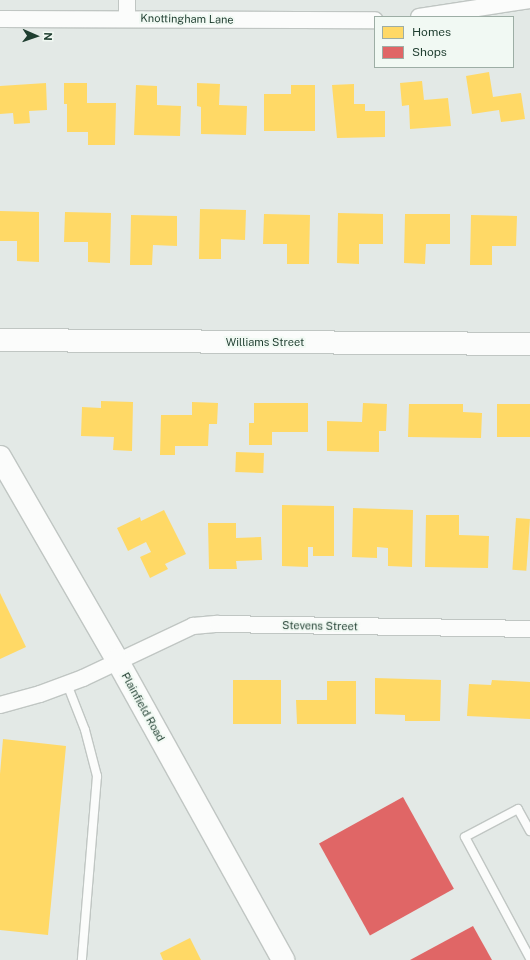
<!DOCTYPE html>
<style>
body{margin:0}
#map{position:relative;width:530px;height:960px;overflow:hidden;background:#e3e9e6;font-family:"Public Sans",sans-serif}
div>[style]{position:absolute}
.homes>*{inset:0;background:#ffd966;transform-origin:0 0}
.shops>*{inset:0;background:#e06666;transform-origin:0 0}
.roads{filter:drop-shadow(1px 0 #c0c6c3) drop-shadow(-1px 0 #c0c6c3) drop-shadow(0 1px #c0c6c3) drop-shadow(0 -1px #c0c6c3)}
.lane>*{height:8px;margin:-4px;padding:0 4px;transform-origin:4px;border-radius:4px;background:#fbfcfb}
.street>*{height:16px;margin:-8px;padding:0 8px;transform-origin:8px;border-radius:8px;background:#fbfcfb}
.secondary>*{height:22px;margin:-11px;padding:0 11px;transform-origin:11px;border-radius:11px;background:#fbfcfb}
span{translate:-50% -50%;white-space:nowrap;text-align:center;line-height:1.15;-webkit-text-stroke:4px #f1f9f3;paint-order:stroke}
.street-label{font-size:11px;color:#1f3e30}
.legend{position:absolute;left:374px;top:16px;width:140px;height:52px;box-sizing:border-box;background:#f1f9f3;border:1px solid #9daea5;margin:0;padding:5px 7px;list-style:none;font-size:12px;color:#1f3e30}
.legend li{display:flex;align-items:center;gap:8px;height:20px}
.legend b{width:20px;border:1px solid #9daea5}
.north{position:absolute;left:16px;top:16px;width:40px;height:40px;-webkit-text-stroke:3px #f1f9f3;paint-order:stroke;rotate:92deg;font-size:11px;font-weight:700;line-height:16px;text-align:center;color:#1f3e30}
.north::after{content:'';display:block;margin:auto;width:14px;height:18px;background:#1f3e30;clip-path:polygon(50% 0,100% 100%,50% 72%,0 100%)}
</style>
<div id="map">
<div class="homes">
<i style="clip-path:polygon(489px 72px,493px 97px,521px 93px,525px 119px,501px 122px,499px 110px,472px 114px,466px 76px)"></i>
<i style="clip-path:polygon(422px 81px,424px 100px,448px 98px,451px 126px,410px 129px,409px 105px,402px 106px,400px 83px)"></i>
<i style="clip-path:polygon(46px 83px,47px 110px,29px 111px,30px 123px,14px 124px,13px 113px,0 114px,0 86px)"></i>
<i style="clip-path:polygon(64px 83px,87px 83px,87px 103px,116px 103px,115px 145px,88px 145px,88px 132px,67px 132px,67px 104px,64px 104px)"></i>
<i style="clip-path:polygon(197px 83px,220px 84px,219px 105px,247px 106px,246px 135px,201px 134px,201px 107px,197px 106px)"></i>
<i style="clip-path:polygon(354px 84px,354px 104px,365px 104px,365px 111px,385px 111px,385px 137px,337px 138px,332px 85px)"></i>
<i style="clip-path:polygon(136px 85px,157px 86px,157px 105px,181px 106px,180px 136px,134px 135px)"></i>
<i style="clip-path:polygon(291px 85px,315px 85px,315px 131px,264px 131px,264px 94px,291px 94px)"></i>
<i style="clip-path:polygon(200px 209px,246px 210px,245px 240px,221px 239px,221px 259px,199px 259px)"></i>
<i style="clip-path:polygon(0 211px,39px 212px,39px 262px,17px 261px,17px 241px,0 241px)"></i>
<i style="clip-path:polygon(65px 212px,111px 213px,110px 263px,88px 262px,88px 242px,64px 242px)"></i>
<i style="clip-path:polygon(338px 213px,383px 214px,383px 244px,359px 244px,359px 264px,337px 263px)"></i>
<i style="clip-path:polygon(264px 214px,310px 215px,309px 264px,287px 264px,287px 244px,263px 244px)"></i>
<i style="clip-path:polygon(405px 214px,450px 214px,450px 244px,426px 244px,425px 264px,404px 263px)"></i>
<i style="clip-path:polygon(131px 215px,177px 216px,177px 246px,153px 245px,152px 265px,130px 265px)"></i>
<i style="clip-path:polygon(471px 215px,517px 216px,516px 246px,492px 246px,492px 265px,470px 265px)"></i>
<i style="clip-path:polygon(101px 401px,133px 402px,132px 451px,113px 450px,114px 437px,81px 436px,82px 407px,101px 408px)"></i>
<i style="clip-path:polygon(192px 402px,218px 403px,217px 424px,209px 424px,208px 446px,175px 446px,175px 455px,160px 455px,161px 415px,192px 415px)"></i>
<i style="clip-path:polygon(254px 403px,308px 403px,308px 432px,272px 432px,272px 445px,249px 445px,249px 423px,254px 423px)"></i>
<i style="clip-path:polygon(363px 403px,387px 404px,386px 431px,379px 431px,379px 452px,327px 451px,327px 421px,362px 422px)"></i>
<i style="clip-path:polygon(409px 404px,463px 404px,463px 412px,482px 413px,481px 438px,408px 437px)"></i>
<i style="left:497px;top:404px;width:33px;height:33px"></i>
<i style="left:236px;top:452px;width:28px;height:20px;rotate:2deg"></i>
<i style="clip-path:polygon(282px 505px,334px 506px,334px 556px,313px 556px,313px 547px,308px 547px,308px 567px,282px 566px)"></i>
<i style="clip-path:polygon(353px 508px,413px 510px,412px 567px,388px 566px,388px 548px,377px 547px,377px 558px,352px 557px)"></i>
<i style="clip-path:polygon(164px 510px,186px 554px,165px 564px,168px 569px,150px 578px,140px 557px,151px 552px,146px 542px,128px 551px,117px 528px,140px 517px,141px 521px)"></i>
<i style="clip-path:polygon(426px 515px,459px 515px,459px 535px,489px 536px,488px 568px,425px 567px)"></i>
<i style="left:516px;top:518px;width:14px;height:52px;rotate:4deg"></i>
<i style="clip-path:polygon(208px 523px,236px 523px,236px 538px,261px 537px,262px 560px,236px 561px,237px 569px,209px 569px)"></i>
<i style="clip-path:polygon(0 593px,26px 647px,0 659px)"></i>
<i style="clip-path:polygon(375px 678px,441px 680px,440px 721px,405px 721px,405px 715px,375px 714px)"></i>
<i style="left:233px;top:680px;width:48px;height:44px"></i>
<i style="clip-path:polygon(492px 680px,530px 682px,530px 719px,467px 716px,469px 684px,491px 685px)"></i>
<i style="clip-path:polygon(327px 681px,356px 681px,356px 724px,297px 724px,296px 700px,327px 700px)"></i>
<i style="clip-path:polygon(3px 739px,66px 746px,48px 935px,0 930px,0 774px)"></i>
<i style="clip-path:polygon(190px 938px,201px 960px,163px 960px,160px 953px)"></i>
</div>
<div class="shops">
<i style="left:403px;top:797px;width:105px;height:96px;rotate:61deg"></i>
<i style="clip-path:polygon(473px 926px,492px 960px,410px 960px)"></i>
</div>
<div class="roads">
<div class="lane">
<i style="left:67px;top:684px;width:49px;rotate:68.6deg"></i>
<i style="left:85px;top:730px;width:48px;rotate:75.4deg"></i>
<i style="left:97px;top:776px;width:185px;rotate:94.7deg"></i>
<i style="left:530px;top:831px;width:25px;rotate:-119deg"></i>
<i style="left:518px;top:809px;width:60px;rotate:152.2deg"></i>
<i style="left:465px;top:837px;width:137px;rotate:61.8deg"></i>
</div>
<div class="street">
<i style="left:419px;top:17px;width:112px;rotate:-8.7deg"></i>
<i style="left:0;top:19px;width:375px;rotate:0.2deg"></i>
<i style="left:127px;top:19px;width:19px;rotate:-90deg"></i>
<i style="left:0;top:705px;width:41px;rotate:-15.4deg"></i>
<i style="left:40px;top:694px;width:46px;rotate:-20.4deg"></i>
<i style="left:83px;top:678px;width:122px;rotate:-25.3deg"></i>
<i style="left:193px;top:626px;width:25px;rotate:-5deg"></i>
<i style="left:218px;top:624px;width:312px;rotate:0.9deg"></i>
</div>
<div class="secondary">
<i style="left:0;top:340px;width:530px;rotate:0.43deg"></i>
<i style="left:0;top:457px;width:234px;rotate:60deg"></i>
<i style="left:117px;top:660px;width:343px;rotate:61deg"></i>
</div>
</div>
<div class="street-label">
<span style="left:187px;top:19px;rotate:1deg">Knottingham Lane</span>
<span style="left:265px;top:342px">Williams Street</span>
<span style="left:320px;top:626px;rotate:1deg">Stevens Street</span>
<span style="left:143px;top:707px;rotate:61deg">Plainfield Road</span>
</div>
<ul class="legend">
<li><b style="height:11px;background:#ffd966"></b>Homes</li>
<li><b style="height:11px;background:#e06666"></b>Shops</li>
</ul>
<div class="north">N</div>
</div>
